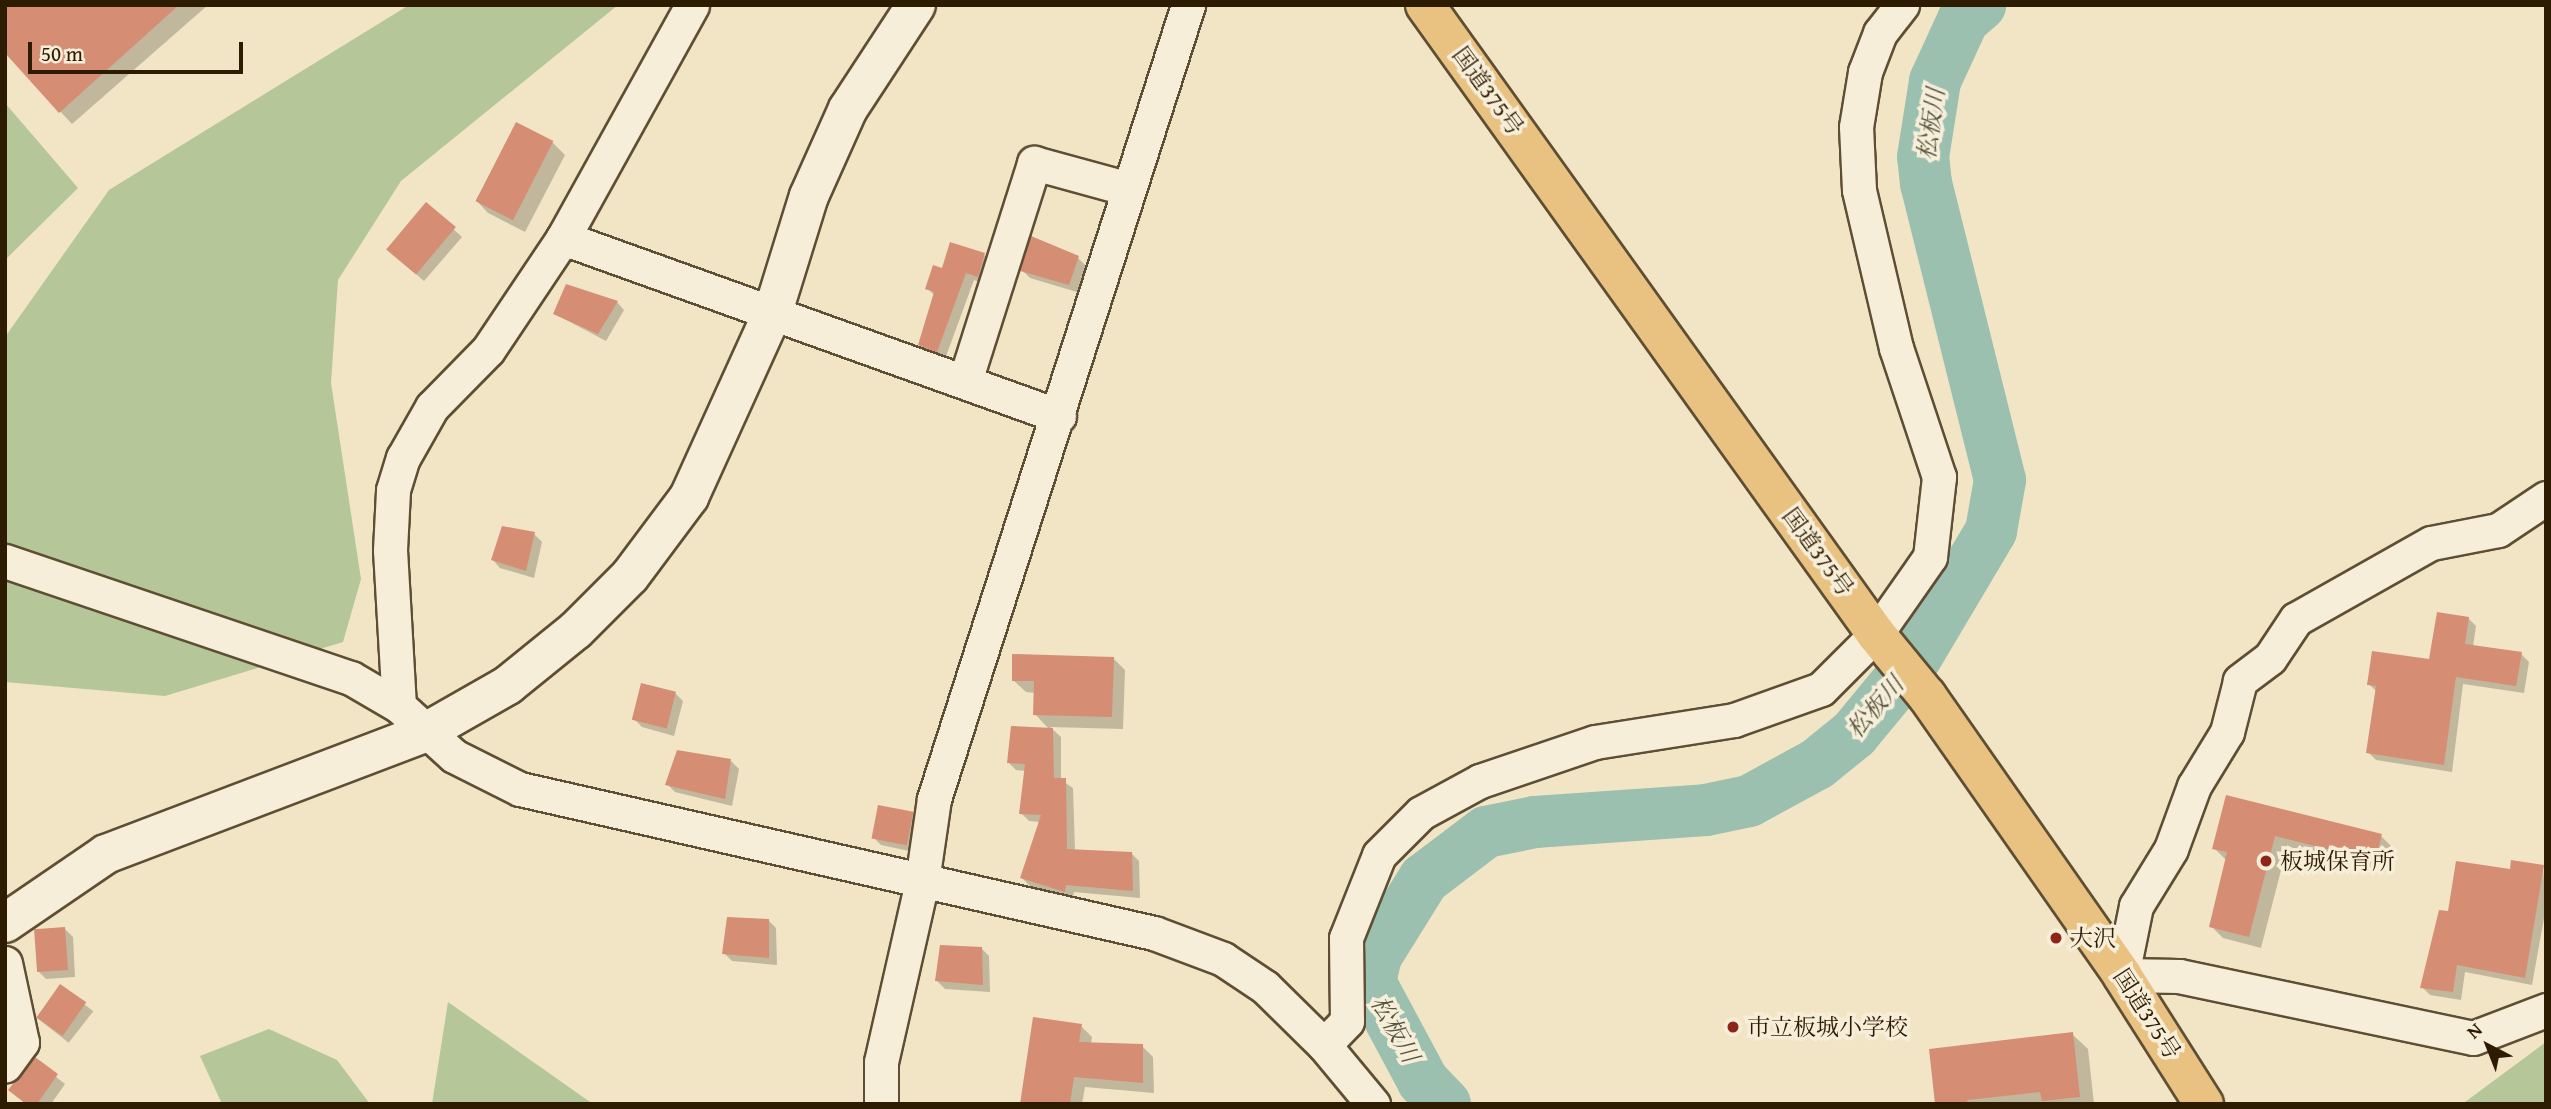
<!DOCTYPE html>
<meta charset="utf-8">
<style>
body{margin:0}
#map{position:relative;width:2551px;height:1109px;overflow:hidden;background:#f2e5c5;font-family:"Gentium Book Plus","Noto Serif JP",serif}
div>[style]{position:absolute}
.green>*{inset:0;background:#b5c699}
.shadow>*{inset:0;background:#0003;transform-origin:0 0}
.river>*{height:52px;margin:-26px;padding:0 26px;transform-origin:26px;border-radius:26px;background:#9cc0af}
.building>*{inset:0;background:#d58e73;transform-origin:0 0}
.roads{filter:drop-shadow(2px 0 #5e4e33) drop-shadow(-2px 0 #5e4e33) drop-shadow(0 2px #5e4e33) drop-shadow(0 -2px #5e4e33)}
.minor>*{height:33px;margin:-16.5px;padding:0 16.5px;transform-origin:16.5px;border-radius:16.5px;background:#f7eed9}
.tertiary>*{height:38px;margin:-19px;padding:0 19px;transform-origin:19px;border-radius:19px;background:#f7eed9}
.trunk>*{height:38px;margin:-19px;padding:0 19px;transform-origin:19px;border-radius:19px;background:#e9c282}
.dots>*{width:19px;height:19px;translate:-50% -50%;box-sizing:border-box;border:4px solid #f7eed9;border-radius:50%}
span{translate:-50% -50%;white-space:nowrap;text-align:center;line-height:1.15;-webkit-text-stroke:7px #f7eed9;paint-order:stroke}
.street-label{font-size:23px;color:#2d1b02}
.poi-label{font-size:23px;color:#2d1b02}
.left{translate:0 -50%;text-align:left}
.water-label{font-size:24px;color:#54553f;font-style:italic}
.frame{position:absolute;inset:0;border:7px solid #2d1b02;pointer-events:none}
.north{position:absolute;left:2453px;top:1011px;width:70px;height:70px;-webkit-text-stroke:5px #f7eed9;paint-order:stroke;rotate:318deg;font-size:19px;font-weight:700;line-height:28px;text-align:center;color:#2d1b02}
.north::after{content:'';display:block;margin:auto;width:24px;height:32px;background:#2d1b02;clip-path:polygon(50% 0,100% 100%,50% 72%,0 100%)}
.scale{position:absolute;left:28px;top:42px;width:215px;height:32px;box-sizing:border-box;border:4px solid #2d1b02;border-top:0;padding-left:9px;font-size:21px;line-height:24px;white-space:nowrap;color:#2d1b02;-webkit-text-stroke:5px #f7eed9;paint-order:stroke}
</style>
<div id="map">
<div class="green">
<i style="clip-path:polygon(409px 5px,618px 5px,401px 181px,338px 280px,331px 383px,361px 579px,343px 642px,165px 696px,5px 682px,5px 337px,109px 190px)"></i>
<i style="clip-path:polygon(5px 103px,78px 188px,5px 260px)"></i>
<i style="clip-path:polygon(448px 1002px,593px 1104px,432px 1104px)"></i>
<i style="clip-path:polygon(269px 1029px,337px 1060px,370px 1104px,222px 1104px,200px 1056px)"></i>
<i style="clip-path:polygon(2546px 1042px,2546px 1104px,2465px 1104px,2465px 1102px)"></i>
</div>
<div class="shadow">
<i style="clip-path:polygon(5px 5px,208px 5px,72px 124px,60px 111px)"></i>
<i style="clip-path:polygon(517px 124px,553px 143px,565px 155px,525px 232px,488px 213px,476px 200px)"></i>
<i style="clip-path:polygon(426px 204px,462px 237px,424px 281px,395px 256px)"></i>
<i style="clip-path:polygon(984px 255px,992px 263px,986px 284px,974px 280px,945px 359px,928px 353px,920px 345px,935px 296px,927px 288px,943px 270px)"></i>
<i style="clip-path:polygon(1078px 258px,1086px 266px,1077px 292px,1030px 278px,1022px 270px)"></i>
<i style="clip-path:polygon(617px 302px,624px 310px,606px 341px,555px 314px)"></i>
<i style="clip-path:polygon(534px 534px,542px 542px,534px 578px,500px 568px,493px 560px)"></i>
<i style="clip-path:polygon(2468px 618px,2476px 626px,2473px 647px,2521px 654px,2529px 662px,2524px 693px,2463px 684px,2452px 772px,2376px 760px,2368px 752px,2377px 692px,2369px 684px,2431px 661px)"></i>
<i style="clip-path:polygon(1113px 658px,1125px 670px,1123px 729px,1050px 727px,1061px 737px,1061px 780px,1073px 788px,1075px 851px,1131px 853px,1139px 861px,1140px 898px,1074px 892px,1073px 899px,1030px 886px,1022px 878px,1040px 822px,1029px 821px,1021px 813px,1026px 771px,1016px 770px,1008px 762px,1049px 729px,1035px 714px,1035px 693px,1026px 692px,1013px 680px)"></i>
<i style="clip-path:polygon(675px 693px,683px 701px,674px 736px,642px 727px,634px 719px)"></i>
<i style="clip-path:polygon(731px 761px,739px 769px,732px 806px,675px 792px,667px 784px)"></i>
<i style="clip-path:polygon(2227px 797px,2381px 836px,2393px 848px,2387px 872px,2287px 847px,2261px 948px,2223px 938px,2211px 926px,2227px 861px,2214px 848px)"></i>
<i style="clip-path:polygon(912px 814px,920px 822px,914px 852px,881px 845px,873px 837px)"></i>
<i style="clip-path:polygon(2543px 867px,2546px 907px,2532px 985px,2465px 972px,2461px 1000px,2430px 995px,2422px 987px,2449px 913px,2511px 871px)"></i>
<i style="clip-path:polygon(768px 920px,776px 928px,777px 965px,732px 961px,724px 953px)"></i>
<i style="clip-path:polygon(65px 929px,73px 937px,75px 977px,46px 979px,38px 971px)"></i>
<i style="clip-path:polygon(981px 948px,989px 956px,990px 992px,945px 989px,937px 981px)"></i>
<i style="left:61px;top:986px;width:41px;height:40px;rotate:38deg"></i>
<i style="clip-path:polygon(1081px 1026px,1092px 1037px,1091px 1044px,1142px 1046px,1153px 1057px,1154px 1093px,1085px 1087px,1082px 1104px,1022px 1104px)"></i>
<i style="clip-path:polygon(2072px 1034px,2088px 1049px,2094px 1104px,1937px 1104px)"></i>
<i style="clip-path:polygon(35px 1060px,65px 1084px,51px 1104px,26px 1104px,10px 1090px)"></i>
</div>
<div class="river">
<i style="left:1445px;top:1104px;width:32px;rotate:-134deg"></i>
<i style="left:1423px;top:1081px;width:112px;rotate:-118.2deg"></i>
<i style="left:1370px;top:982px;width:27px;rotate:-77deg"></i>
<i style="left:1376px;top:956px;width:91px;rotate:-58.1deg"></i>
<i style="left:1424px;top:879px;width:78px;rotate:-37.2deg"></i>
<i style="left:1486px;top:832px;width:50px;rotate:-11.5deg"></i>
<i style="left:1535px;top:822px;width:171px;rotate:-4deg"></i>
<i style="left:1706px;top:810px;width:44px;rotate:-11.8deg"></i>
<i style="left:1749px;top:801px;width:77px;rotate:-28.6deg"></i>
<i style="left:1817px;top:764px;width:48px;rotate:-39deg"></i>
<i style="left:1854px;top:734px;width:91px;rotate:-50.4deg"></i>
<i style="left:1912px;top:664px;width:155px;rotate:-59.3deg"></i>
<i style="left:1991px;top:531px;width:52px;rotate:-80deg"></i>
<i style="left:2000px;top:480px;width:305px;rotate:-104deg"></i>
<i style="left:1926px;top:184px;width:27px;rotate:-96deg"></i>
<i style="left:1923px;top:157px;width:77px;rotate:-81deg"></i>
<i style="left:1935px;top:81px;width:67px;rotate:-65.3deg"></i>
<i style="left:1963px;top:20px;width:23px;rotate:-41deg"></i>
</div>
<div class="building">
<i style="clip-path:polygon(5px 5px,179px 5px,59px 113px,5px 53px)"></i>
<i style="left:516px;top:122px;width:42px;height:89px;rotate:27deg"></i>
<i style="left:426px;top:202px;width:39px;height:62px;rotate:40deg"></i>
<i style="clip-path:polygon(1031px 236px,1079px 256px,1069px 285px,1020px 271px)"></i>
<i style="clip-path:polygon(950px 242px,985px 253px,978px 277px,966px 273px,937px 352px,918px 345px,934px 292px,925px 289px,933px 265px,942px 268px)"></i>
<i style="clip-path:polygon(566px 284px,618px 301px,598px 334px,553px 314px)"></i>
<i style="clip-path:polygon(502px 526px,535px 532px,526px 571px,491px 560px)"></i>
<i style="clip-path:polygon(2437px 612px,2469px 617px,2465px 644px,2522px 652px,2516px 686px,2456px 677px,2444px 765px,2366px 753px,2376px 686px,2367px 685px,2372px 651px,2429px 659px)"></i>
<i style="clip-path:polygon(1012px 654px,1114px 657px,1112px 717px,1033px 715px,1034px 681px,1012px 681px)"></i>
<i style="left:641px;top:683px;width:36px;height:38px;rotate:14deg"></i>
<i style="clip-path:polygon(1011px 726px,1053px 728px,1054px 778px,1066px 778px,1067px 849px,1132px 852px,1133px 891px,1066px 885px,1065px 892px,1020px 878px,1041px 815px,1019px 814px,1025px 764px,1007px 763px)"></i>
<i style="clip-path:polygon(677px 750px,731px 759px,725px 799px,665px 785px)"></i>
<i style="clip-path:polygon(2226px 795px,2382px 834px,2375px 861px,2275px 836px,2249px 937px,2209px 927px,2227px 852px,2212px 849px)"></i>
<i style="left:878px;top:805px;width:36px;height:34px;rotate:11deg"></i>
<i style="clip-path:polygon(2511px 860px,2544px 865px,2525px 978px,2457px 965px,2453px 992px,2420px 988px,2439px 910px,2448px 911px,2456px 861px,2510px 869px)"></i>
<i style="clip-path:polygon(727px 917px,769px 919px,769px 958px,722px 954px)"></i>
<i style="left:65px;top:927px;width:43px;height:31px;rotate:86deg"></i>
<i style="clip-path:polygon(940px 945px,982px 947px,983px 985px,935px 981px)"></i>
<i style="left:60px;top:984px;width:32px;height:41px;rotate:35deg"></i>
<i style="clip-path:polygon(1033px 1017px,1082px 1024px,1079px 1042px,1143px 1044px,1143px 1083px,1074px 1077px,1070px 1104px,1020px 1104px)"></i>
<i style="clip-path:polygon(2073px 1032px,2080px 1097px,2042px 1101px,2040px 1092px,1967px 1100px,1968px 1104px,1935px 1104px,1929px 1049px)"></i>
<i style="clip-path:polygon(35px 1057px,58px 1074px,37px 1104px,26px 1104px,8px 1090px)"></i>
</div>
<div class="roads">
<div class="minor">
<i style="left:563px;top:238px;width:527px;rotate:19.74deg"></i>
<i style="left:965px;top:381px;width:229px;rotate:-72.4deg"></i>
<i style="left:1034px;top:163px;width:98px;rotate:15.3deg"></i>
<i style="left:2546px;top:498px;width:58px;rotate:146.3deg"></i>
<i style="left:2498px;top:530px;width:68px;rotate:169deg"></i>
<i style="left:2431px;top:543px;width:155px;rotate:150.6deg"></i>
<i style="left:2296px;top:619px;width:47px;rotate:123.7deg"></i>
<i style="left:2270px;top:658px;width:38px;rotate:143deg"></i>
<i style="left:2240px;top:681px;width:53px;rotate:104.3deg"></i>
<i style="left:2227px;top:732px;width:63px;rotate:121.4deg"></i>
<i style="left:2194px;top:786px;width:67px;rotate:110.1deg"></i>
<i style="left:2171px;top:849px;width:67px;rotate:121.6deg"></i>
<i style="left:2136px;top:906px;width:70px;rotate:101.5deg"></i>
<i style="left:2122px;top:975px;width:57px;rotate:1deg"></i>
<i style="left:2179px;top:976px;width:300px;rotate:11.9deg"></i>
<i style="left:2473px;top:1038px;width:78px;rotate:-21deg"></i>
<i style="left:5px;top:561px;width:365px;rotate:18.7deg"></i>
<i style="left:351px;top:678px;width:56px;rotate:30.3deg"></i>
<i style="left:399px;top:706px;width:74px;rotate:42.3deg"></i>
<i style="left:454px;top:756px;width:74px;rotate:26.6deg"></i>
<i style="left:520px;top:789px;width:650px;rotate:12.8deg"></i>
<i style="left:1154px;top:933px;width:74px;rotate:20.6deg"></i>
<i style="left:1223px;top:959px;width:50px;rotate:33.7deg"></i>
<i style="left:1265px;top:987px;width:83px;rotate:44.5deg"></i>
<i style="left:1324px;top:1045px;width:77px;rotate:50.3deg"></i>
<i style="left:399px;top:706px;width:156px;rotate:-93.3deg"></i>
<i style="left:390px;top:550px;width:60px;rotate:-87.1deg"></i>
<i style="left:393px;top:490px;width:34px;rotate:-73deg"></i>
<i style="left:403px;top:458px;width:59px;rotate:-60.4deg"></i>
<i style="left:432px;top:407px;width:80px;rotate:-45.5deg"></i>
<i style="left:488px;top:350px;width:135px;rotate:-56.2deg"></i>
<i style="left:563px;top:238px;width:266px;rotate:-61deg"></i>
<i style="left:5px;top:963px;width:81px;rotate:77.9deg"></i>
<i style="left:22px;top:1042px;width:29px;rotate:126deg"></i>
<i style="left:1324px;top:1045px;width:33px;rotate:-46deg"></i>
<i style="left:1347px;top:1021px;width:83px;rotate:-90.7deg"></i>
<i style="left:1346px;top:938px;width:89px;rotate:-68.3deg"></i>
<i style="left:1379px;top:855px;width:59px;rotate:-45deg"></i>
<i style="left:1421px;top:813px;width:67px;rotate:-28.5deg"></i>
<i style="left:1480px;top:781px;width:121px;rotate:-18.7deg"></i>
<i style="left:1595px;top:742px;width:141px;rotate:-9deg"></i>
<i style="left:1734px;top:720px;width:92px;rotate:-19.6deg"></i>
<i style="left:1821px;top:689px;width:78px;rotate:-45deg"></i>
<i style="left:1876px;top:634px;width:94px;rotate:-55deg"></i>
<i style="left:1930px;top:557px;width:81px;rotate:-83.6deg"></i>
<i style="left:1939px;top:477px;width:136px;rotate:-108.4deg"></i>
<i style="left:1896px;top:348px;width:162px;rotate:-103.2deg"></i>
<i style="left:1859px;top:190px;width:63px;rotate:-92.7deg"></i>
<i style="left:1856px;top:127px;width:56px;rotate:-80.7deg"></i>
<i style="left:1865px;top:72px;width:42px;rotate:-69deg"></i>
<i style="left:1880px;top:33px;width:36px;rotate:-52deg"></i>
<i style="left:881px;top:1104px;width:42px;rotate:-90deg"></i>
<i style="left:881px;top:1062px;width:186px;rotate:-77.2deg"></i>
<i style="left:922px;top:881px;width:83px;rotate:-81.7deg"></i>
<i style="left:934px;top:799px;width:834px;rotate:-72.26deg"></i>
</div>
<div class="tertiary">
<i style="left:5px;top:923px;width:122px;rotate:-34.3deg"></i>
<i style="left:106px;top:854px;width:340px;rotate:-20.8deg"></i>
<i style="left:424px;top:733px;width:97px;rotate:-29.7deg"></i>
<i style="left:508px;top:685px;width:87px;rotate:-39deg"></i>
<i style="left:576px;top:630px;width:76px;rotate:-45deg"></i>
<i style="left:630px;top:576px;width:99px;rotate:-53.2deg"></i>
<i style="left:689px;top:497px;width:203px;rotate:-65.6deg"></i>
<i style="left:773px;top:312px;width:121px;rotate:-72.8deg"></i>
<i style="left:809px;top:196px;width:95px;rotate:-65.9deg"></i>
<i style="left:848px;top:109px;width:124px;rotate:-56.8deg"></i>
</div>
<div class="trunk">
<i style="left:1425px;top:5px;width:774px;rotate:54.36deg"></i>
<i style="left:1876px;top:634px;width:80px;rotate:50.6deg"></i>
<i style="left:1927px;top:696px;width:340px;rotate:55deg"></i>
<i style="left:2122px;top:975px;width:153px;rotate:57.6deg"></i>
</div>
</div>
<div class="dots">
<i style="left:2266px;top:861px;background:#8f2418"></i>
<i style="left:2056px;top:938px;background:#8f2418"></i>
<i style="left:1733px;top:1027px;background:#8f2418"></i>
</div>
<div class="street-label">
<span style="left:1488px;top:91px;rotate:54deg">国道375号</span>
<span style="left:1818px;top:552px;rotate:54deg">国道375号</span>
<span style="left:2147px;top:1014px;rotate:57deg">国道375号</span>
</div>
<div class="poi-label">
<span class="left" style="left:2280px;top:861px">板城保育所</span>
<span class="left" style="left:2070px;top:938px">大沢</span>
<span class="left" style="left:1747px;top:1027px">市立板城小学校</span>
</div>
<div class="water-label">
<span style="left:1931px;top:124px;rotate:-82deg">松板川</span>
<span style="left:1875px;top:707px;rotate:-49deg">松板川</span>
<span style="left:1395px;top:1029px;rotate:61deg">松板川</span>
</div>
<div class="frame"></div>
<div class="north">N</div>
<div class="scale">50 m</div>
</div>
